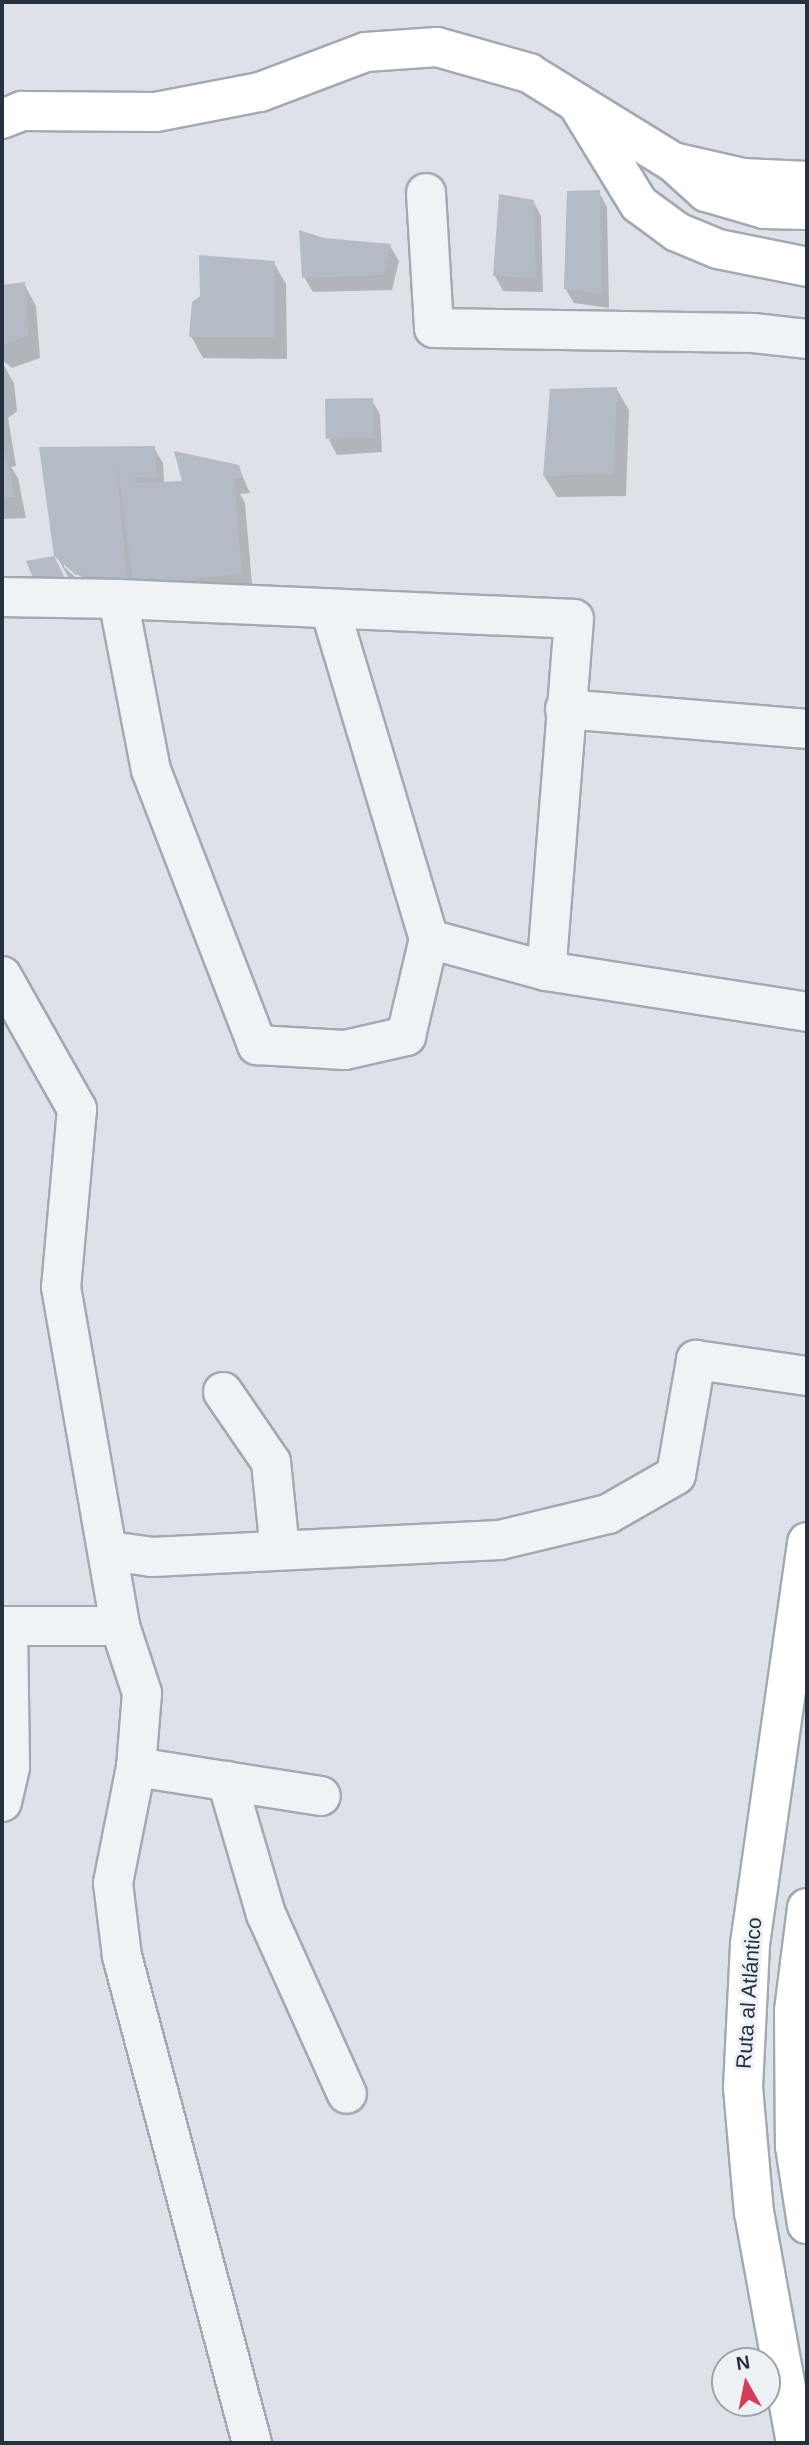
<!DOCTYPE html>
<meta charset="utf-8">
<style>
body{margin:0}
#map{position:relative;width:809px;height:2445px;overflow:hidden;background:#dee2e8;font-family:Arial,sans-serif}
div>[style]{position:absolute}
.shadow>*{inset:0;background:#0003}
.building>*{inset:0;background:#b5bbc5;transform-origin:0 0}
.roads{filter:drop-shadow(2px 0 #a3a9b2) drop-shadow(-2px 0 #a3a9b2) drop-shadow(0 2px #a3a9b2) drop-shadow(0 -2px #a3a9b2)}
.street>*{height:38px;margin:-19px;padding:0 19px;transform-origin:19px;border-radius:19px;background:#f0f3f6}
.secondary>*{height:38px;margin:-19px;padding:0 19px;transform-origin:19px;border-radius:19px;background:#fff}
.highway>*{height:38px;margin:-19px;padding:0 19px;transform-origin:19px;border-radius:19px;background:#fff}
span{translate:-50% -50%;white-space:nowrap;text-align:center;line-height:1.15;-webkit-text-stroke:6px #edf1f5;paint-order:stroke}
.street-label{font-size:21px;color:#27303f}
.frame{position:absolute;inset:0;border:4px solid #27303f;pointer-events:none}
.north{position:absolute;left:711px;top:2347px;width:70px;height:70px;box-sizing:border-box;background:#edf1f5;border:2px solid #9ea4ac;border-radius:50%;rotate:351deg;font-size:19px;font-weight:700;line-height:28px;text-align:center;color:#27303f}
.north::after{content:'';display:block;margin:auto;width:24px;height:32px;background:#d23e59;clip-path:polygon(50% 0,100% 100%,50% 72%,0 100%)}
</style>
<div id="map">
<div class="shadow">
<i style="clip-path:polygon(599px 192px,607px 207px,609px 308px,574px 303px,565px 288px)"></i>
<i style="clip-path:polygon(533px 201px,541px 216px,543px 292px,503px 291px,495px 276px)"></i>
<i style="clip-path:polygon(324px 239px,390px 246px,399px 261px,392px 290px,313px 292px,304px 277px)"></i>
<i style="clip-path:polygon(274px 263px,286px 284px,287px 359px,203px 358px,191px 336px)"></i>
<i style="clip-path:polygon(24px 284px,36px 306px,40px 358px,12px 368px,2px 360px,2px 287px)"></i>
<i style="clip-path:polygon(2px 362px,14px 383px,17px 411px,8px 418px,16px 466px,11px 467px,18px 478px,26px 518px,2px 519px)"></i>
<i style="clip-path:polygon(616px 388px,629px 410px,626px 496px,557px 497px,544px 476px)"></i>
<i style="clip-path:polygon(372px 400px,380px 415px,382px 452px,337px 455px,329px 440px)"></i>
<i style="clip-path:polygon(evenodd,154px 448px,163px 463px,164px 484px,184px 483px,238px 466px,250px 493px,240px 494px,245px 503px,253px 595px,90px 596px,69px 578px,57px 557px,41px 449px,154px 448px,64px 562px,84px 579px,81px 582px,64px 567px,64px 562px)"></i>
</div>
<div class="building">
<i style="clip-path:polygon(600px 190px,602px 294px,564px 289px,567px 191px)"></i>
<i style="clip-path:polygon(499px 194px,534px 200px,536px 278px,493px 276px)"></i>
<i style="clip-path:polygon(299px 230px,324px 238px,391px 244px,384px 275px,302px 278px)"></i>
<i style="clip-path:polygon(199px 255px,275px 261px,275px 337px,189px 337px,192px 302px,200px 296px)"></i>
<i style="clip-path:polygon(25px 282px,28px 336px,2px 346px,2px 285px)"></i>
<i style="clip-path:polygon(617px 387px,614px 474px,543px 476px,550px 389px)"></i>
<i style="left:373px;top:398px;width:40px;height:48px;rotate:89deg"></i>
<i style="clip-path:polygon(155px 446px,157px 478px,135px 477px,136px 483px,182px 481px,174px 451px,239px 465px,243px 478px,234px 479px,242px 574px,147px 584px,146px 579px,133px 581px,117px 465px,127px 579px,76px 575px,54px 556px,39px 447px)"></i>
<i style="clip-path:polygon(2px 454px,6px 454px,15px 497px,2px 497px)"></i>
<i style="clip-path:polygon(54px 556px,65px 578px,35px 583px,26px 561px)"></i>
</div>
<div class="roads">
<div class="street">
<i style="left:426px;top:193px;width:135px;rotate:86.6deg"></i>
<i style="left:434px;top:328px;width:319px;rotate:0.9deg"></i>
<i style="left:753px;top:333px;width:54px;rotate:6.3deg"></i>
<i style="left:2px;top:597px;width:116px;rotate:1deg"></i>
<i style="left:118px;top:599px;width:456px;rotate:2.5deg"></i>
<i style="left:574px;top:619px;width:353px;rotate:94.5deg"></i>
<i style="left:118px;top:599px;width:174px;rotate:79.1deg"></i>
<i style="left:151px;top:770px;width:295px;rotate:68.9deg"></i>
<i style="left:257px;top:1045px;width:88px;rotate:3.3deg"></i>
<i style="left:345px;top:1050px;width:63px;rotate:-12.9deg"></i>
<i style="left:406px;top:1036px;width:100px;rotate:-76.7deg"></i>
<i style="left:429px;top:939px;width:345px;rotate:-106.7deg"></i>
<i style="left:565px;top:709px;width:243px;rotate:4.7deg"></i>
<i style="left:429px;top:939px;width:121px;rotate:15.3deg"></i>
<i style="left:546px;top:971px;width:264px;rotate:8.9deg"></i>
<i style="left:2px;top:976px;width:153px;rotate:60.6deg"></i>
<i style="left:77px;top:1109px;width:179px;rotate:95.1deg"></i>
<i style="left:61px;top:1287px;width:344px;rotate:80.1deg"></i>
<i style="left:120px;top:1626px;width:71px;rotate:71.8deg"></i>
<i style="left:142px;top:1693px;width:74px;rotate:94.6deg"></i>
<i style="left:136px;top:1767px;width:118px;rotate:101.2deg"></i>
<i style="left:113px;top:1883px;width:74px;rotate:83deg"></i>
<i style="left:122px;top:1956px;width:504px;rotate:75.05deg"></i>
<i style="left:223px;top:1392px;width:85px;rotate:55.6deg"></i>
<i style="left:271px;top:1462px;width:89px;rotate:84.2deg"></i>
<i style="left:110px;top:1551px;width:42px;rotate:8.1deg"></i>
<i style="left:152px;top:1557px;width:348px;rotate:-2.8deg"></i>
<i style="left:500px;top:1540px;width:111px;rotate:-13.5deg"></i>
<i style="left:608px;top:1514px;width:78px;rotate:-29.8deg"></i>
<i style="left:676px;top:1475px;width:117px;rotate:-80.1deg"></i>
<i style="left:696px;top:1360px;width:112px;rotate:8.2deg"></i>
<i style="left:2px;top:1626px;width:118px"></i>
<i style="left:136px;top:1767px;width:187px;rotate:8.9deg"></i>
<i style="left:227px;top:1781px;width:139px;rotate:73.7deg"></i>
<i style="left:266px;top:1914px;width:197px;rotate:65.8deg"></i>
<i style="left:2px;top:1802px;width:36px;rotate:-77deg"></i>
<i style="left:10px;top:1767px;width:141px;rotate:-90.8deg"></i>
</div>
<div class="secondary">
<i style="left:2px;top:119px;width:22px;rotate:-22deg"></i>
<i style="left:22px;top:111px;width:134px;rotate:0.4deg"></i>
<i style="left:156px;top:112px;width:106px;rotate:-10.9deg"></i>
<i style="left:260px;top:92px;width:113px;rotate:-20.7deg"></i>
<i style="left:366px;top:52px;width:71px;rotate:-4deg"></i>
<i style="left:437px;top:47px;width:96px;rotate:15.8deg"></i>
<i style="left:529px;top:73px;width:57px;rotate:32deg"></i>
<i style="left:577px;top:103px;width:119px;rotate:58.5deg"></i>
<i style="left:639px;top:204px;width:47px;rotate:36.4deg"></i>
<i style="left:677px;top:232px;width:44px;rotate:22.5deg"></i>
<i style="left:718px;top:249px;width:91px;rotate:11.4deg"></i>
<i style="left:673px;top:162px;width:72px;rotate:12.9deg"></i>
<i style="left:743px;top:178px;width:64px;rotate:2.7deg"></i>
</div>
<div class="highway">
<i style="left:577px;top:103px;width:113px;rotate:31.6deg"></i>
<i style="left:673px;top:162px;width:45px;rotate:42.3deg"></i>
<i style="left:706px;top:192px;width:60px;rotate:16.3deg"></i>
<i style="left:764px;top:209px;width:43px;rotate:1.3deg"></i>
<i style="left:807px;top:1908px;width:104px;rotate:97.2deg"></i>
<i style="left:794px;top:2011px;width:135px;rotate:89.6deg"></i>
<i style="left:795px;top:2146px;width:79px;rotate:81.3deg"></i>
<i style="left:796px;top:2443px;width:234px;rotate:-100.3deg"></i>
<i style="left:754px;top:2213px;width:125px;rotate:-95deg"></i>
<i style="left:743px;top:2088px;width:144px;rotate:-87.2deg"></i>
<i style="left:750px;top:1944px;width:406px;rotate:-81.9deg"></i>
</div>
</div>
<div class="street-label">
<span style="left:749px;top:1993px;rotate:-86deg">Ruta al Atlántico</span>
</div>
<div class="frame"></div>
<div class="north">N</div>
</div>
